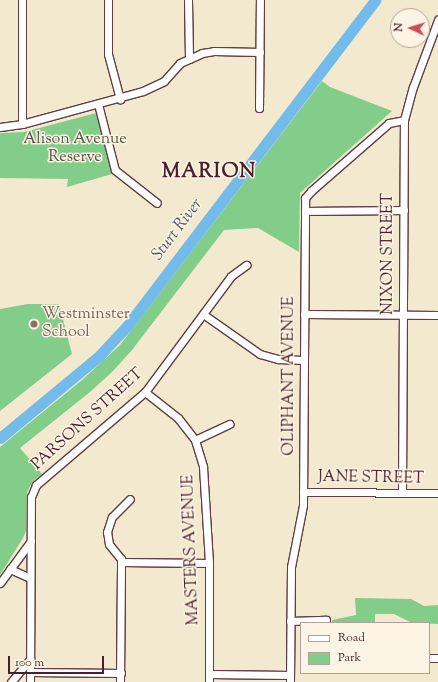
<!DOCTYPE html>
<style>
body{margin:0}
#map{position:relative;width:438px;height:682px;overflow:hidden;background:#f2e9ce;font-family:"Sorts Mill Goudy",serif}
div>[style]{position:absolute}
.green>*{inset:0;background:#83cd8a}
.river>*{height:11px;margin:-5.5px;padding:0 5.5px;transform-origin:5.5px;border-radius:5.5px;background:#72bbeb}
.roads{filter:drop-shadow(1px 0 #633d43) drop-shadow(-1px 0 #633d43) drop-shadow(0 1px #633d43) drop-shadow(0 -1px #633d43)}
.minor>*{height:7px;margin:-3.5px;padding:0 3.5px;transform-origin:3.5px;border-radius:3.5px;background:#fff}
.dots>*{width:11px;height:11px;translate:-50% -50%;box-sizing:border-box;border:2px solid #fcf5e5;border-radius:50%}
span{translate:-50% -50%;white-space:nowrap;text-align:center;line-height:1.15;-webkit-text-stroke:3px #fcf5e5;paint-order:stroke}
.park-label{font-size:16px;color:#5b5348}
.street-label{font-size:16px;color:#4a1f2b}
.education-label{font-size:16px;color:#785e54}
.left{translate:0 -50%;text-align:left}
.water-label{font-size:17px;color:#58566e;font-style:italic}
.district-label{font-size:20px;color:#4a1f2b;font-weight:700;letter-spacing:1px}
.legend{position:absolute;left:300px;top:622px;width:130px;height:52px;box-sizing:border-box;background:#fcf5e5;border:1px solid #b59f9b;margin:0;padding:5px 7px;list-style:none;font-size:12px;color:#4a1f2b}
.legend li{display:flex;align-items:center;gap:8px;height:20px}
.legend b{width:20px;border:1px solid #b59f9b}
.north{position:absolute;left:390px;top:8px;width:40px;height:40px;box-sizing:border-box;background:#fcf5e5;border:1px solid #b59f9b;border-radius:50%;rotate:274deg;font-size:11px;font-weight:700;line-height:16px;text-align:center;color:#4a1f2b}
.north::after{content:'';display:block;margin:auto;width:14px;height:18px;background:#d1495b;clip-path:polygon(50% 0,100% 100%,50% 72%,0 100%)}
.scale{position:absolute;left:8px;top:656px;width:96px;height:18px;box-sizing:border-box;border:2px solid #4a1f2b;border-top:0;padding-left:5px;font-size:12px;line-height:14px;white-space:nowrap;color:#4a1f2b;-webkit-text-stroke:3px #fcf5e5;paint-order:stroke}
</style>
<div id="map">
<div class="green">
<i style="clip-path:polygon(322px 81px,330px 87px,392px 111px,300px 193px,299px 252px,258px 228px,224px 230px,132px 350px,112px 372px,90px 392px,20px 448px,42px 474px,33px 481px,27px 492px,26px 531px,23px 538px,0 575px,0 447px,82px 380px,120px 345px)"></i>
<i style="clip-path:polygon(96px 113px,112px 174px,67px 187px,68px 179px,0 178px,0 133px,24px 132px)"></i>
<i style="clip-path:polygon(28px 304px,59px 304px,72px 354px,0 411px,0 309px)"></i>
<i style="clip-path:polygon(355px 598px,411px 599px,424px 606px,438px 605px,438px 624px,412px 623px,394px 614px,375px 614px,375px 623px,332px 623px,332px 620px,356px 615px)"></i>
</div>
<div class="river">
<i style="left:0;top:438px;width:129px;rotate:-39.6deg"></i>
<i style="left:99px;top:356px;width:41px;rotate:-47deg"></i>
<i style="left:127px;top:326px;width:410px;rotate:-52.7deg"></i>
</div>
<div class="roads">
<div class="minor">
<i style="left:108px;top:0;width:54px;rotate:90deg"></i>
<i style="left:108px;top:54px;width:47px;rotate:75.1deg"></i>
<i style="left:188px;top:0;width:59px;rotate:89deg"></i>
<i style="left:98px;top:104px;width:68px;rotate:75.6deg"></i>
<i style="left:115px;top:170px;width:53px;rotate:38.2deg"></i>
<i style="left:259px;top:108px;width:108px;rotate:-89.5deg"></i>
<i style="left:22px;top:124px;width:124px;rotate:-90deg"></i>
<i style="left:0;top:127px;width:22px;rotate:-8deg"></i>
<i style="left:22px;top:124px;width:125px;rotate:-15.3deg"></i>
<i style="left:143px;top:91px;width:23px;rotate:-25deg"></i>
<i style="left:164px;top:81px;width:24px;rotate:-48deg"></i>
<i style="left:180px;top:63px;width:24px;rotate:-24deg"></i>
<i style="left:202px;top:53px;width:12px;rotate:-9deg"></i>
<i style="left:214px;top:51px;width:46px;rotate:1.2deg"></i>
<i style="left:305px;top:211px;width:99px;rotate:-0.6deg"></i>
<i style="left:203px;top:314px;width:70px;rotate:35.1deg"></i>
<i style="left:260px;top:354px;width:19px;rotate:16deg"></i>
<i style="left:278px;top:359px;width:26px;rotate:2deg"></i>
<i style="left:304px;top:314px;width:134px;rotate:0.4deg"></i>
<i style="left:145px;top:392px;width:42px;rotate:38.2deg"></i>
<i style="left:178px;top:418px;width:28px;rotate:52deg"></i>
<i style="left:195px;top:440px;width:28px;rotate:73deg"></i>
<i style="left:203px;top:467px;width:96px;rotate:86.4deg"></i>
<i style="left:209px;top:563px;width:119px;rotate:90deg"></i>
<i style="left:195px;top:440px;width:38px;rotate:-25deg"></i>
<i style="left:303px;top:492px;width:135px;rotate:0.4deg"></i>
<i style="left:402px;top:493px;width:373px;rotate:-89.7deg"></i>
<i style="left:404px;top:120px;width:34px;rotate:-75deg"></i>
<i style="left:413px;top:87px;width:72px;rotate:-69.5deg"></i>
<i style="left:121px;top:562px;width:88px;rotate:0.7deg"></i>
<i style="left:10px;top:569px;width:22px;rotate:24deg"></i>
<i style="left:0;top:583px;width:52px;rotate:-53.6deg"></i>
<i style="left:290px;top:621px;width:36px;rotate:-2deg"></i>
<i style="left:429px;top:658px;width:9px"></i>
<i style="left:30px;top:672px;width:91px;rotate:0.6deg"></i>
<i style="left:209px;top:674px;width:81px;rotate:0.7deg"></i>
<i style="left:11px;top:682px;width:30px;rotate:-50deg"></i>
<i style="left:30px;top:682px;width:185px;rotate:-89.7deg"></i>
<i style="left:31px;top:497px;width:13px;rotate:-67deg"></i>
<i style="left:36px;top:485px;width:143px;rotate:-40.5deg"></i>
<i style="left:145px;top:392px;width:144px;rotate:-53.4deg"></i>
<i style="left:231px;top:276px;width:19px;rotate:-36deg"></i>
<i style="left:120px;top:682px;width:123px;rotate:-89.5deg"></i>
<i style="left:121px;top:559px;width:19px;rotate:-129deg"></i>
<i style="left:109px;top:544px;width:12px;rotate:-99deg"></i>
<i style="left:107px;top:532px;width:16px;rotate:-72deg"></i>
<i style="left:112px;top:517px;width:25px;rotate:-45deg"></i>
<i style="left:290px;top:682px;width:115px;rotate:-89.5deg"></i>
<i style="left:291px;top:567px;width:63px;rotate:-79deg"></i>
<i style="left:303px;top:505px;width:307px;rotate:-89.6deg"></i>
<i style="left:305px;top:198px;width:9px;rotate:-49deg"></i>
<i style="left:311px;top:191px;width:103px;rotate:-41.1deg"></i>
<i style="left:389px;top:123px;width:15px;rotate:-11deg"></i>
</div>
</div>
<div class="dots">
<i style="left:34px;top:324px;background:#8d6e63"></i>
</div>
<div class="park-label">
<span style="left:75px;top:149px">Alison Avenue<br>Reserve</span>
</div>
<div class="street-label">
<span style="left:389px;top:254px;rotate:-90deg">NIXON STREET</span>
<span style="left:290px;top:376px;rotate:-90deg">OLIPHANT AVENUE</span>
<span style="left:88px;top:420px;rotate:-42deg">PARSONS STREET</span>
<span style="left:371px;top:479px;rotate:1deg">JANE STREET</span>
<span style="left:192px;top:550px;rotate:-92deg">MASTERS AVENUE</span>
</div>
<div class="education-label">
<span class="left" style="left:42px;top:324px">Westminster<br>School</span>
</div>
<div class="water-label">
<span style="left:178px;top:230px;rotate:-53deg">Sturt River</span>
</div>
<div class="district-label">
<span style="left:209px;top:172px">MARION</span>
</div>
<ul class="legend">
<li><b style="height:5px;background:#fff"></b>Road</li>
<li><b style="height:11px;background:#83cd8a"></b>Park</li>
</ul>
<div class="north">N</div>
<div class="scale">100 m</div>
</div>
